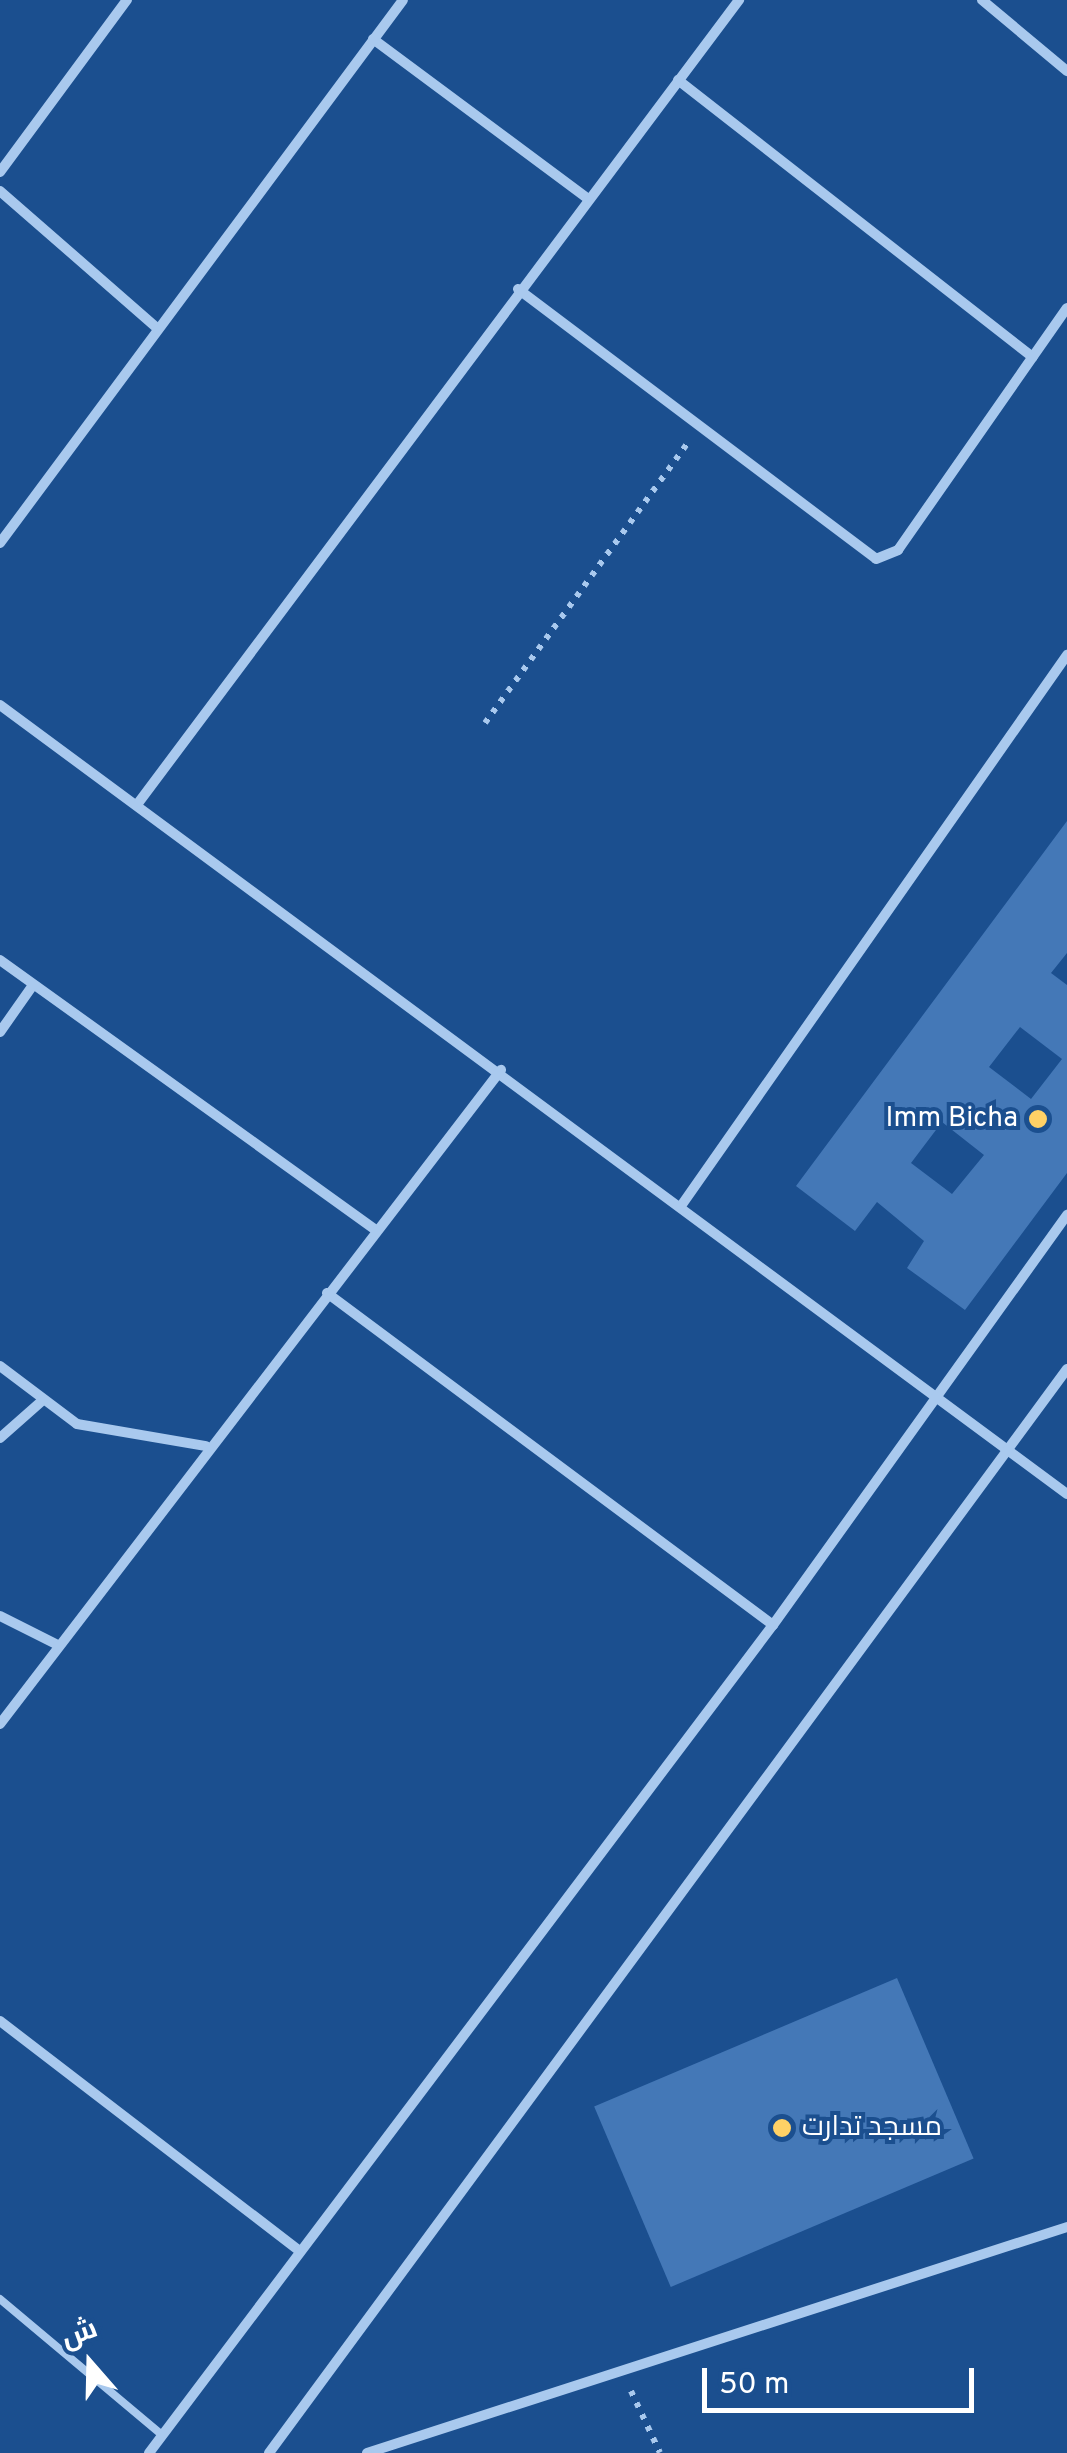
<!DOCTYPE html>
<meta charset="utf-8">
<style>
body{margin:0}
#map{position:relative;width:1067px;height:2453px;overflow:hidden;background:#1b4f8f;font-family:Overpass,Cairo,sans-serif}
div>[style]{position:absolute}
.building>*{inset:0;background:#4478b7;transform-origin:0 0}
.path>*{height:6px;margin-top:-3px;transform-origin:0;background:repeating-linear-gradient(90deg,#a9c9ee 0 5px,transparent 0 13px)}
.service>*{height:8px;margin:-4px;padding:0 4px;transform-origin:4px;border-radius:4px;background:#a9c9ee}
.minor>*{height:10px;margin:-5px;padding:0 5px;transform-origin:5px;border-radius:5px;background:#a9c9ee}
.dots>*{width:28px;height:28px;translate:-50% -50%;box-sizing:border-box;border:5px solid #1b4f8f;border-radius:50%}
span{translate:-50% -50%;white-space:nowrap;text-align:center;line-height:1.15;-webkit-text-stroke:8px #1b4f8f;paint-order:stroke}
.poi-label{font-size:28px;color:#fff}
.right{translate:-100% -50%;text-align:right}
.left{translate:0 -50%;text-align:left}
.north{position:absolute;left:40px;top:2313px;width:100px;height:100px;-webkit-text-stroke:8px #1b4f8f;paint-order:stroke;rotate:340deg;font-size:28px;font-weight:700;line-height:40px;text-align:center;color:#fff}
.north::after{content:'';display:block;margin:auto;width:35px;height:45px;background:#fff;clip-path:polygon(50% 0,100% 100%,50% 72%,0 100%)}
.scale{position:absolute;left:702px;top:2368px;width:272px;height:45px;box-sizing:border-box;border:5px solid #fff;border-top:0;padding-left:12px;font-size:30px;line-height:35px;white-space:nowrap;color:#fff;-webkit-text-stroke:8px #1b4f8f;paint-order:stroke}
</style>
<div id="map">
<div class="building">
<i style="clip-path:polygon(evenodd,1067px 821px,1067px 953px,1051px 973px,1067px 985px,1067px 1173px,965px 1310px,907px 1268px,924px 1241px,877px 1202px,855px 1231px,796px 1186px,1067px 821px,1020px 1027px,1062px 1059px,1031px 1099px,989px 1067px,1020px 1027px,1067px 821px,942px 1122px,984px 1155px,952px 1194px,911px 1163px,942px 1122px)"></i>
<i style="left:897px;top:1978px;width:196px;height:329px;rotate:67deg"></i>
</div>
<div class="path">
<i style="left:485px;top:723px;width:344px;rotate:-54.1deg"></i>
<i style="left:631px;top:2391px;width:68px;rotate:64.9deg"></i>
</div>
<div class="service">
<i style="left:0;top:2299px;width:212px;rotate:40deg"></i>
</div>
<div class="minor">
<i style="left:982px;top:0;width:111px;rotate:39.9deg"></i>
<i style="left:373px;top:39px;width:267px;rotate:36.6deg"></i>
<i style="left:678px;top:80px;width:450px;rotate:38deg"></i>
<i style="left:0;top:172px;width:214px;rotate:-53.6deg"></i>
<i style="left:0;top:191px;width:206px;rotate:41.1deg"></i>
<i style="left:518px;top:289px;width:448px;rotate:37deg"></i>
<i style="left:876px;top:559px;width:24px;rotate:-22deg"></i>
<i style="left:898px;top:550px;width:295px;rotate:-55.1deg"></i>
<i style="left:0;top:543px;width:676px;rotate:-53.42deg"></i>
<i style="left:0;top:705px;width:1327px;rotate:36.48deg"></i>
<i style="left:139px;top:802px;width:1002px;rotate:-53.2deg"></i>
<i style="left:0;top:960px;width:462px;rotate:35.7deg"></i>
<i style="left:0;top:1032px;width:57px;rotate:-54.9deg"></i>
<i style="left:681px;top:1206px;width:673px;rotate:-54.99deg"></i>
<i style="left:327px;top:1293px;width:556px;rotate:36.66deg"></i>
<i style="left:0;top:1366px;width:96px;rotate:37deg"></i>
<i style="left:77px;top:1424px;width:131px;rotate:9.7deg"></i>
<i style="left:0;top:1438px;width:57px;rotate:-41.5deg"></i>
<i style="left:0;top:1616px;width:65px;rotate:26.6deg"></i>
<i style="left:0;top:1724px;width:824px;rotate:-52.55deg"></i>
<i style="left:0;top:2021px;width:374px;rotate:37.5deg"></i>
<i style="left:149px;top:2453px;width:1037px;rotate:-53deg"></i>
<i style="left:773px;top:1625px;width:505px;rotate:-54.36deg"></i>
<i style="left:269px;top:2453px;width:1346px;rotate:-53.64deg"></i>
<i style="left:367px;top:2453px;width:736px;rotate:-17.89deg"></i>
</div>
<div class="dots">
<i style="left:1038px;top:1119px;background:#ffd166"></i>
<i style="left:782px;top:2128px;background:#ffd166"></i>
</div>
<div class="poi-label">
<span class="right" style="left:1018px;top:1119px">Imm Bicha</span>
<span class="left" style="left:802px;top:2128px">مسجد تدارت</span>
</div>
<div class="north">ش</div>
<div class="scale">50 m</div>
</div>
